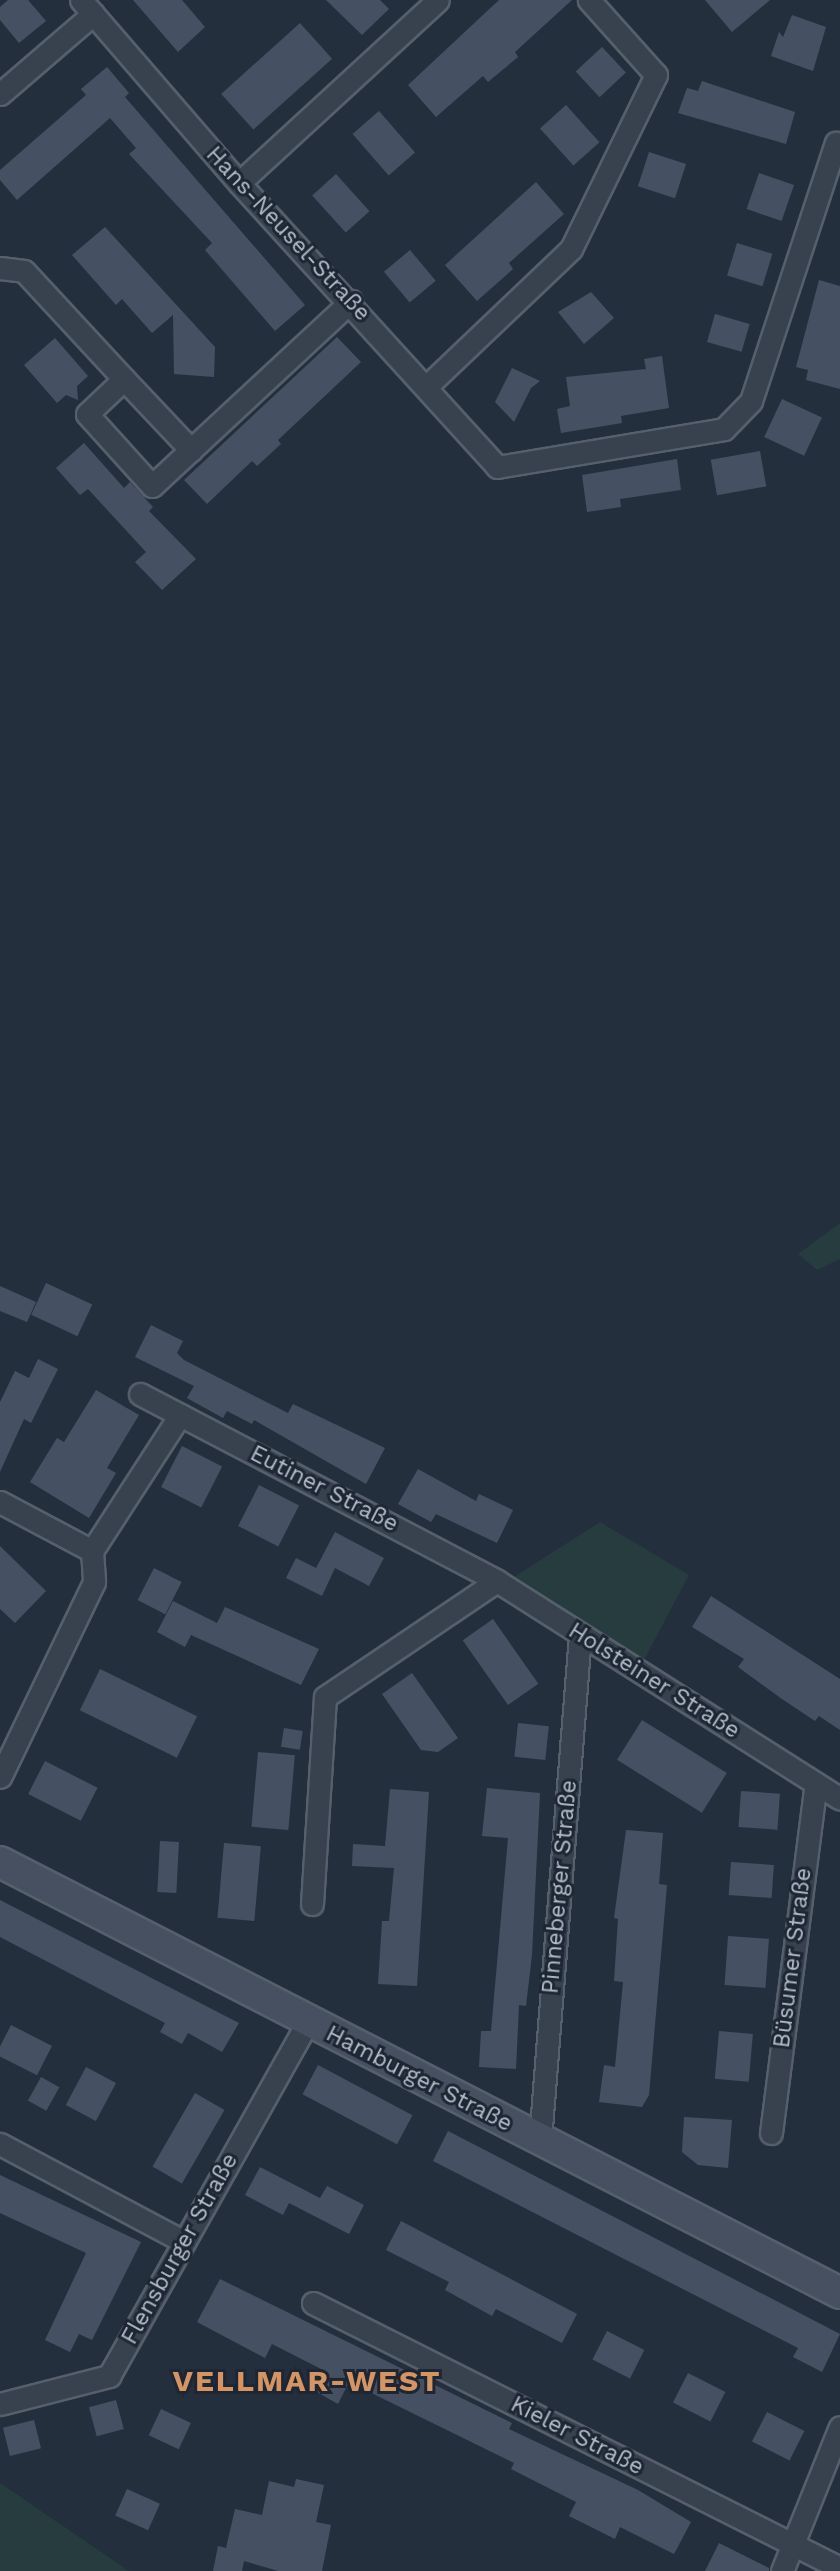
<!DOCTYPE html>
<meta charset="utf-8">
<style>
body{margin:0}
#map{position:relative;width:840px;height:2571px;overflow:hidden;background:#242f3e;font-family:"Work Sans",sans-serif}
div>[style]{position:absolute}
.green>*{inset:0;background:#263c3f}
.building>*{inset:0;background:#455162;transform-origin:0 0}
.roads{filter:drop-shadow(2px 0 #565f6c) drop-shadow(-2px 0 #565f6c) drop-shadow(0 2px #565f6c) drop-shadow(0 -2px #565f6c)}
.street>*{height:21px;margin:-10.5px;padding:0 10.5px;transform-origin:10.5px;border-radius:10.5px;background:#38414e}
.secondary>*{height:30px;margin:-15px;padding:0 15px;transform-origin:15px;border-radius:15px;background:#465061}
span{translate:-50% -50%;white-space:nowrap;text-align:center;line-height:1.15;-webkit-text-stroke:6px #1d2633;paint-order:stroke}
.street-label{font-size:23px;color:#b4bcc9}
.district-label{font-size:30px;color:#d59563;font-weight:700;letter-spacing:2px}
</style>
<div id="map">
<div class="green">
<i style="clip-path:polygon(840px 1223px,840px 1259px,817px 1270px,798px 1254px)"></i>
<i style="clip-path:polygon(600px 1522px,689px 1575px,644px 1660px,514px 1577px)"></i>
<i style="clip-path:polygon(0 2483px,129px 2571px,0 2571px)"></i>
</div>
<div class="building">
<i style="clip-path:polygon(8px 0,28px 0,46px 21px,19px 43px,0 20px,0 7px)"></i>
<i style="clip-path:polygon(133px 0,182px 0,205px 27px,178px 52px)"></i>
<i style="clip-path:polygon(326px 0,380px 0,389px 9px,362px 35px)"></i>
<i style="clip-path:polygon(499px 0,572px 0,515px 52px,518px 57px,488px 82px,483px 76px,436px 117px,408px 85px)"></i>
<i style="clip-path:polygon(705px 0,770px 0,732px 32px)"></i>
<i style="clip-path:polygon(792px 15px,826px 27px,813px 71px,771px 56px,779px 32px,783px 37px)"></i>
<i style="left:300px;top:23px;width:48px;height:106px;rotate:48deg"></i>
<i style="left:602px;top:47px;width:35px;height:36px;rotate:47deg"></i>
<i style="clip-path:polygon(107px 67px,129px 93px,125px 97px,305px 305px,275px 331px,205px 250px,212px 243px,129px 154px,136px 148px,110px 118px,17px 200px,0 180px,0 170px,86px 95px,81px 89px)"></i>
<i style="clip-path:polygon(702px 81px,795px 112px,786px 144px,678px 113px,687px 88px,698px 91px)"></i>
<i style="left:566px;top:105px;width:50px;height:35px;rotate:48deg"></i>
<i style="left:379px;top:111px;width:55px;height:35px;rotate:49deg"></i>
<i style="left:649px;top:152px;width:39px;height:36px;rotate:18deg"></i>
<i style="left:759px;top:173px;width:37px;height:38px;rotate:19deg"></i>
<i style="left:336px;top:174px;width:50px;height:32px;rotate:48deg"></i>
<i style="clip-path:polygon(536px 182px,564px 214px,509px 263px,513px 269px,477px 301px,445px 265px)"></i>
<i style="clip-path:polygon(105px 227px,215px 347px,214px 377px,174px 374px,173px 315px,152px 333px,122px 299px,116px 305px,72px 255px)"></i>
<i style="left:737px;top:243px;width:37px;height:34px;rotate:17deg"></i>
<i style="left:410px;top:250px;width:40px;height:34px;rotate:50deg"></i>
<i style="clip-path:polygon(819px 280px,840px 286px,840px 389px,806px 380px,808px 370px,796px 367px)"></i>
<i style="clip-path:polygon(591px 292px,614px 318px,584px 344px,558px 312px)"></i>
<i style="left:715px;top:314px;width:36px;height:29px;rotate:16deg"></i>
<i style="clip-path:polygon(337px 337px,361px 362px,278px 440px,281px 444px,257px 466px,252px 461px,207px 504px,184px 480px)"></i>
<i style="clip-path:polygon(55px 338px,88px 376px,77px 386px,78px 400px,66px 395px,57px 403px,24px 365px)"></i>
<i style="clip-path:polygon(662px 356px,669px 408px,621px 416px,622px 423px,561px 433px,557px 409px,570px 406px,566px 377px,646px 369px,644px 359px)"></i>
<i style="clip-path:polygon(512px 368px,540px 381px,531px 388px,514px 422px,495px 402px)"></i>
<i style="left:782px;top:399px;width:44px;height:42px;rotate:25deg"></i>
<i style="clip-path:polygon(84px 443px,124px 488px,130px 482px,153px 507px,149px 511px,196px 559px,162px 590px,135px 562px,146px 552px,88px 489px,80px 495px,56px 468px)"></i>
<i style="left:760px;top:451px;width:36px;height:50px;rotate:80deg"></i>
<i style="clip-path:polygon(677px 459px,681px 490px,620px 499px,621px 507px,587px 512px,582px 475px)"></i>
<i style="left:46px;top:1283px;width:51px;height:35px;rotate:25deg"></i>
<i style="clip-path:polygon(0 1286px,36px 1302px,27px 1322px,0 1311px)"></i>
<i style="clip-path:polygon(151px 1325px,183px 1341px,177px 1353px,184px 1360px,288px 1413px,293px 1404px,385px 1448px,366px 1484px,254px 1420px,252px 1424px,227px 1411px,223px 1418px,187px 1398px,194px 1386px,135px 1357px)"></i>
<i style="clip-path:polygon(38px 1359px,58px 1369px,31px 1423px,24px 1419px,0 1472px,0 1402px,15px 1371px,29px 1378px)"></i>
<i style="clip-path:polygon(96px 1390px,139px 1415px,107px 1468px,116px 1473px,89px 1518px,30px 1482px,57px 1438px,64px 1442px)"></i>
<i style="left:182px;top:1446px;width:45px;height:46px;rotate:27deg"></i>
<i style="clip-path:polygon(418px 1469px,476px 1501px,479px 1494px,513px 1510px,497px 1543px,436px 1514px,431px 1522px,398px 1504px)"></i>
<i style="left:259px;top:1485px;width:45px;height:46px;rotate:27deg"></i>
<i style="clip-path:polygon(335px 1532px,384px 1558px,369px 1586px,335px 1568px,322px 1596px,286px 1578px,296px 1558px,316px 1568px)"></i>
<i style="clip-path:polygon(0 1546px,46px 1591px,15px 1623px,0 1609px)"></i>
<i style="left:154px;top:1568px;width:31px;height:36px;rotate:27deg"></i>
<i style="clip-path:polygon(711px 1596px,840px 1679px,840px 1730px,819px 1716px,815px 1721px,782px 1699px,738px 1667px,744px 1659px,692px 1627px)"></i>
<i style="clip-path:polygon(173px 1601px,217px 1623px,225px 1607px,319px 1649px,301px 1685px,191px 1635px,185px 1647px,157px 1632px)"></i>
<i style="left:493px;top:1619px;width:79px;height:37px;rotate:55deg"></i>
<i style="left:100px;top:1669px;width:108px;height:46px;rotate:26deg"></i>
<i style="clip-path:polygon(412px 1673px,458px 1738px,438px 1752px,421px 1750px,382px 1694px)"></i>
<i style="left:642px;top:1720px;width:100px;height:47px;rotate:32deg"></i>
<i style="left:518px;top:1723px;width:31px;height:34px;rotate:6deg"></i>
<i style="left:284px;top:1728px;width:19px;height:19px;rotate:9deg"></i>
<i style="left:258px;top:1752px;width:37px;height:75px;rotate:5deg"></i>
<i style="left:45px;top:1761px;width:59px;height:37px;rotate:27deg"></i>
<i style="clip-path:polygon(487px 1788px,540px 1793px,532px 1955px,526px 2006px,519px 2005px,516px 2069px,479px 2067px,481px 2031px,491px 2031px,508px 1838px,482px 1836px)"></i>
<i style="clip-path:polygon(390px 1789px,429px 1792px,417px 1986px,378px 1984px,382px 1921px,389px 1921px,394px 1868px,352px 1866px,353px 1844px,385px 1846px)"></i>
<i style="left:741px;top:1791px;width:39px;height:36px;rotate:4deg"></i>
<i style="clip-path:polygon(626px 1830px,663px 1833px,659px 1884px,667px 1885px,649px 2095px,642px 2107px,599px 2102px,604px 2065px,615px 2067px,623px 1982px,614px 1981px,618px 1919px,614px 1918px)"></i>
<i style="left:160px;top:1841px;width:19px;height:51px;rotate:3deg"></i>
<i style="left:224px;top:1843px;width:37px;height:75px;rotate:5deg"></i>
<i style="left:731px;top:1862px;width:43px;height:33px;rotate:4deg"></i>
<i style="clip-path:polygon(0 1900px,239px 2023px,222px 2052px,188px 2033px,182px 2044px,160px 2032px,165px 2023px,0 1937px)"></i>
<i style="left:728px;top:1936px;width:41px;height:49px;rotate:4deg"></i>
<i style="left:11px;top:2025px;width:46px;height:33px;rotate:27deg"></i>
<i style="left:719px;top:2031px;width:34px;height:48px;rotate:5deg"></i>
<i style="left:318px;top:2065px;width:107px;height:33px;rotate:28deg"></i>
<i style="left:86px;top:2067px;width:34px;height:43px;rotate:28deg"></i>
<i style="left:41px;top:2077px;width:21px;height:27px;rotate:29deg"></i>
<i style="left:195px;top:2093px;width:34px;height:85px;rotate:30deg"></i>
<i style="clip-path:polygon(684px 2117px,732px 2120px,728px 2168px,698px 2165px,682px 2152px)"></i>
<i style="clip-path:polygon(448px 2131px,840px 2334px,822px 2372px,793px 2357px,798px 2348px,433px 2161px)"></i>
<i style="clip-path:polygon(260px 2167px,320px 2198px,327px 2186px,364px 2205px,349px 2234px,289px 2203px,283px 2215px,245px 2195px)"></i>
<i style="clip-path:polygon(0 2175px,141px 2242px,92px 2340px,79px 2334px,70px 2352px,45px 2340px,86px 2253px,0 2213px)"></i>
<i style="clip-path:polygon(401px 2221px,577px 2314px,562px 2343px,496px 2309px,492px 2316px,445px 2290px,449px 2282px,386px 2250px)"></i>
<i style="clip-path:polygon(220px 2279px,512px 2423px,509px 2429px,638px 2490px,691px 2522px,674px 2554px,620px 2527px,615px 2539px,569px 2516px,576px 2502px,511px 2469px,514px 2463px,349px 2382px,338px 2404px,315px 2391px,325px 2371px,272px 2344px,265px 2358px,197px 2322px)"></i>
<i style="left:607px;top:2331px;width:42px;height:32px;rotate:27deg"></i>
<i style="left:688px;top:2373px;width:42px;height:33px;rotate:27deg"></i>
<i style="left:116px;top:2400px;width:30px;height:28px;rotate:75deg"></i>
<i style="left:161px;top:2409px;width:33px;height:29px;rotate:25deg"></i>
<i style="left:767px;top:2412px;width:42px;height:33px;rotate:27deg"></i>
<i style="left:34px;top:2420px;width:29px;height:32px;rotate:76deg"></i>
<i style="clip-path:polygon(296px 2479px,324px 2485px,316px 2522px,331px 2525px,322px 2571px,278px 2571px,244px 2561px,242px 2571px,213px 2571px,218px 2546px,226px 2548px,235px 2509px,262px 2515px,269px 2481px,294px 2487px)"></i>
<i style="left:127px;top:2489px;width:36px;height:29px;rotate:24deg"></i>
<i style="clip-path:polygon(719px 2543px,769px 2568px,769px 2571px,705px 2571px)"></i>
</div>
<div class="roads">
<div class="street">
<i style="left:81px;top:0;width:242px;rotate:49.2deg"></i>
<i style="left:239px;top:183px;width:384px;rotate:47.7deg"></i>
<i style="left:497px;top:467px;width:230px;rotate:-9.5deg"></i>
<i style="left:724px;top:429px;width:39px;rotate:-46deg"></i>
<i style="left:751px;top:401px;width:272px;rotate:-71.8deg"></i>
<i style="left:0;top:94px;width:123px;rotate:-40.7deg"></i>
<i style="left:239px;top:183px;width:270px;rotate:-42.6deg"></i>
<i style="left:0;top:268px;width:24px;rotate:7deg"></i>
<i style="left:24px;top:271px;width:147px;rotate:47.2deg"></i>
<i style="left:124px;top:379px;width:51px;rotate:136.6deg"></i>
<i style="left:87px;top:414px;width:97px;rotate:47.9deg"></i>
<i style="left:152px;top:486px;width:272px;rotate:-42.9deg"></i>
<i style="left:124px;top:379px;width:98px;rotate:46.7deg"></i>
<i style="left:426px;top:387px;width:200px;rotate:-43.6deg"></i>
<i style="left:571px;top:249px;width:194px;rotate:-64deg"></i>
<i style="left:656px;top:75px;width:101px;rotate:-131.8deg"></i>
<i style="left:140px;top:1394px;width:403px;rotate:27.6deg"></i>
<i style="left:497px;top:1581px;width:406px;rotate:32.4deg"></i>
<i style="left:0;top:1502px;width:104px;rotate:28deg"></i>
<i style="left:92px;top:1551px;width:31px;rotate:86deg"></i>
<i style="left:94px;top:1582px;width:216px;rotate:115.7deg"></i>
<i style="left:92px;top:1551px;width:162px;rotate:-57.1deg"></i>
<i style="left:312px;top:1904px;width:207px;rotate:-86.4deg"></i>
<i style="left:325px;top:1697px;width:207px;rotate:-34deg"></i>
<i style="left:771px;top:2133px;width:352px;rotate:-82.7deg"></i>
<i style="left:540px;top:2140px;width:507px;rotate:-85.47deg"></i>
<i style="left:0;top:2144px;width:208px;rotate:28deg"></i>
<i style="left:313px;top:2303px;width:590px;rotate:26.7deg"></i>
<i style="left:0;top:2404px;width:113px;rotate:-14.4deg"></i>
<i style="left:109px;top:2376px;width:405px;rotate:-60.7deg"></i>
<i style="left:782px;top:2571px;width:155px;rotate:-68.1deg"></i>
</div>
<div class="secondary">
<i style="left:0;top:1862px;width:944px;rotate:27.16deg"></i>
</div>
</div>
<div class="street-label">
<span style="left:288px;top:234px;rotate:47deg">Hans-Neusel-Straße</span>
<span style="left:324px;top:1489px;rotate:27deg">Eutiner Straße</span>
<span style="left:654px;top:1681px;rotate:32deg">Holsteiner Straße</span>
<span style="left:560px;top:1887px;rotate:-85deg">Pinneberger Straße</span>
<span style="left:793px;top:1958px;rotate:-83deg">Büsumer Straße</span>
<span style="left:419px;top:2079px;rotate:27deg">Hamburger Straße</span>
<span style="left:180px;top:2249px;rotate:-61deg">Flensburger Straße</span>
<span style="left:577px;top:2436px;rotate:27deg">Kieler Straße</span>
</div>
<div class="district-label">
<span style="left:307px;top:2381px">VELLMAR-WEST</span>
</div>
</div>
